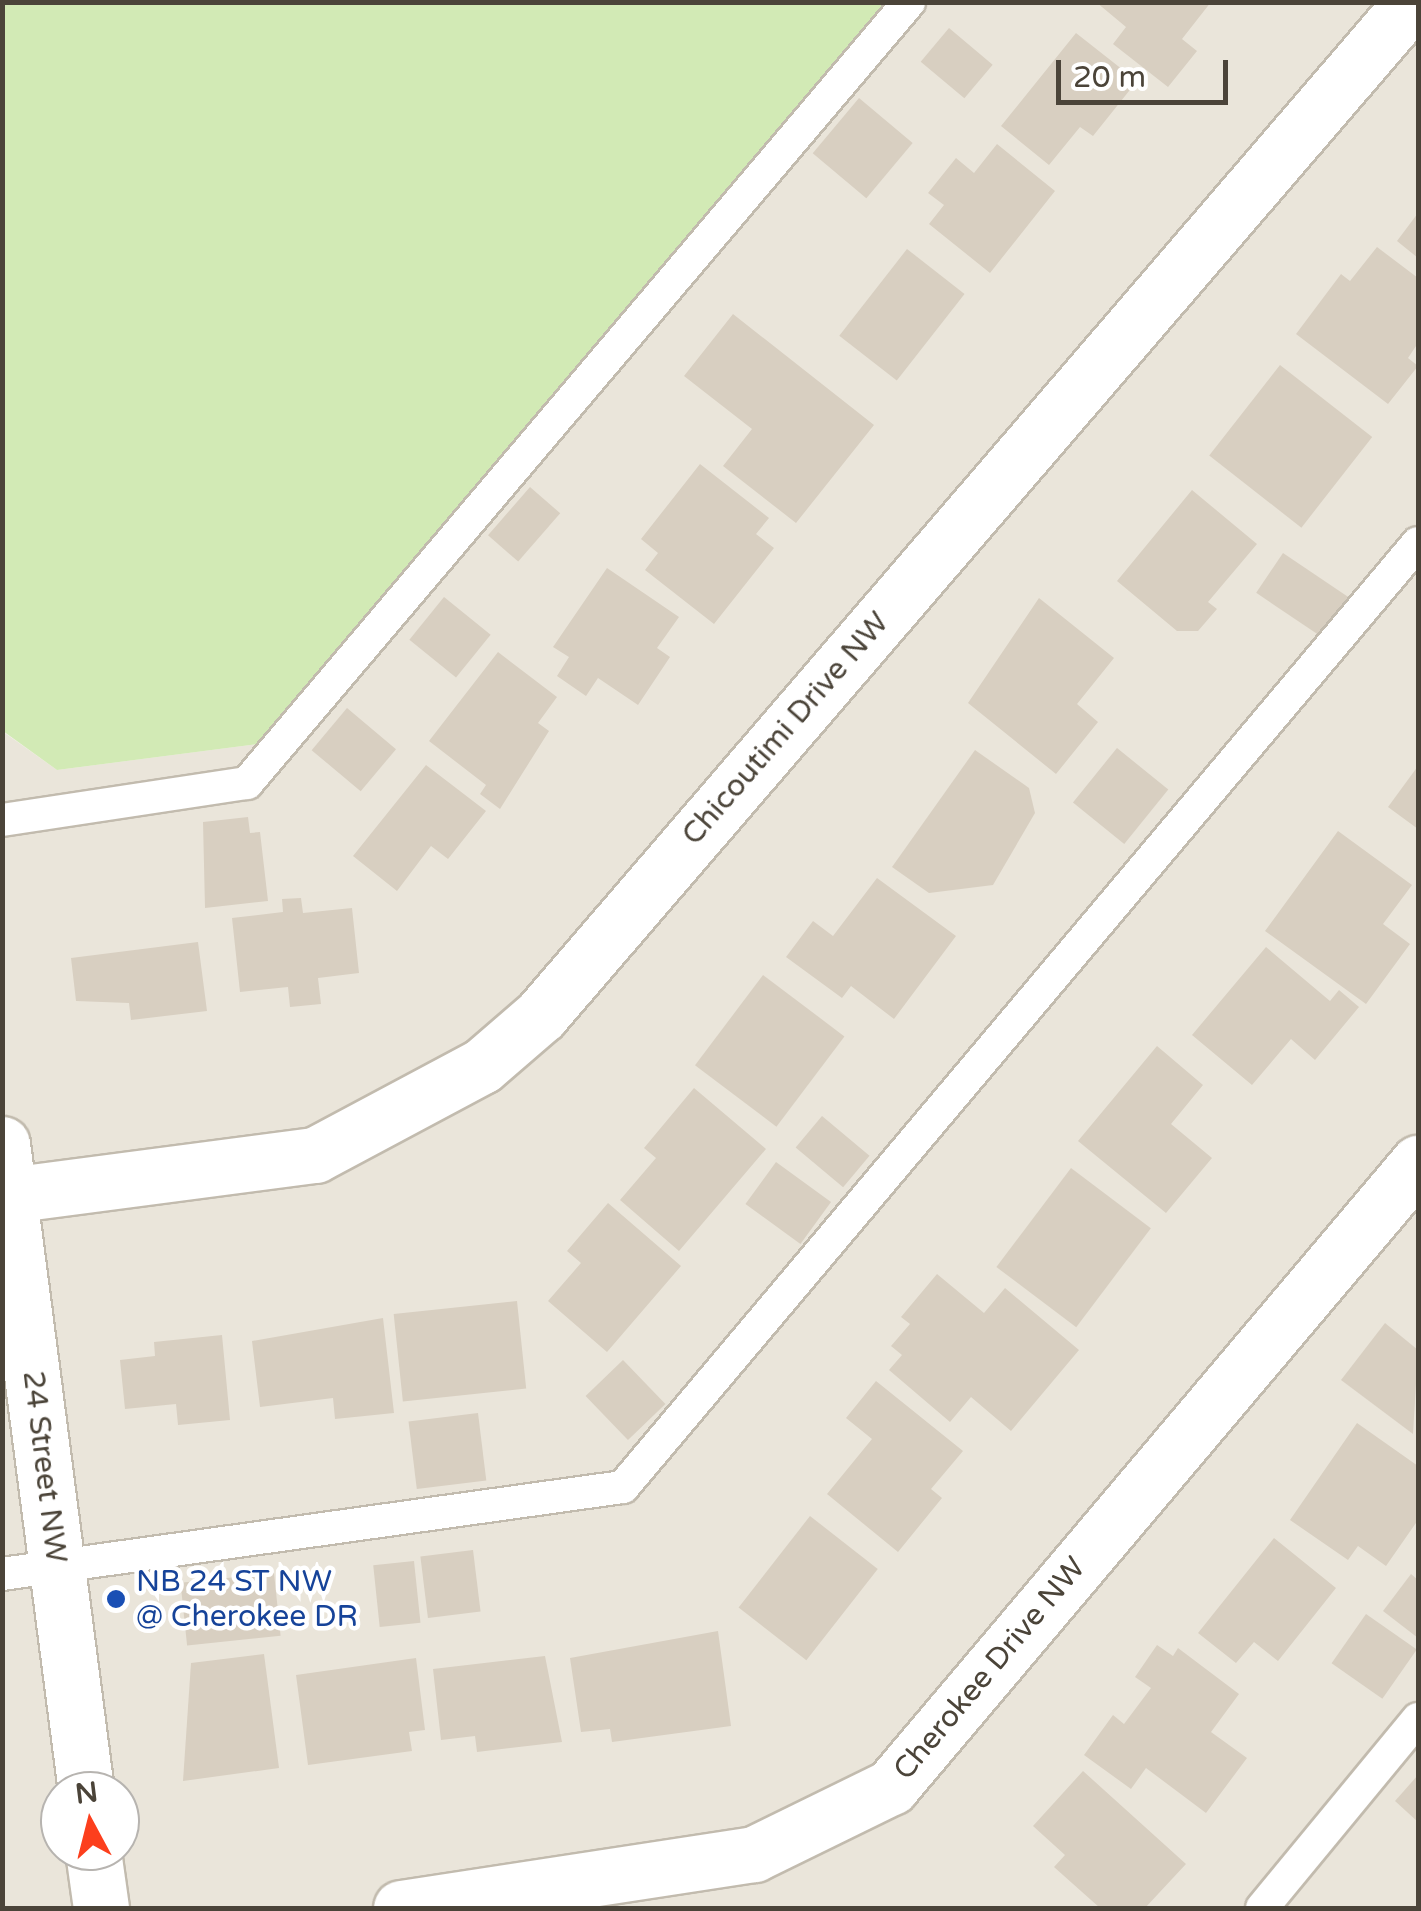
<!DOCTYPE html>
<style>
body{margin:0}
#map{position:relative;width:1421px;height:1911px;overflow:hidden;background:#f6f3ec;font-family:"Varela Round",sans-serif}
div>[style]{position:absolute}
.residential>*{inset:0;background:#eae5da}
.green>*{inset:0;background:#d2eab5}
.building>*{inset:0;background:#d8cfc1;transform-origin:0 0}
.roads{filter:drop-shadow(2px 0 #c2bbae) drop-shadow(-2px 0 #c2bbae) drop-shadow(0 2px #c2bbae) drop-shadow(0 -2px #c2bbae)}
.lane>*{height:32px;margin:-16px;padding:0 16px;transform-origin:16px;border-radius:16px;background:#fff}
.street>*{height:55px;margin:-27.5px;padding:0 27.5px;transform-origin:27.5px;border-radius:27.5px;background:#fff}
.dots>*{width:28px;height:28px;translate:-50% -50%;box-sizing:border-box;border:5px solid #fff;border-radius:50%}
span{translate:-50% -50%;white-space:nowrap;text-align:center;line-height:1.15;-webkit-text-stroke:9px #fff;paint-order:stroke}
.street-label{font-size:30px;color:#4b4439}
.transit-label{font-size:30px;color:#164399}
.left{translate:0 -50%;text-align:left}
.frame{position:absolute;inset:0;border:5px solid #4b4439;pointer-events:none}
.north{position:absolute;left:40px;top:1771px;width:100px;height:100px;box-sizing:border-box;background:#fff;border:2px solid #b7b4b0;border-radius:50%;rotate:353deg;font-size:28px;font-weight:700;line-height:40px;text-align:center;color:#4b4439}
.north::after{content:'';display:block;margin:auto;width:35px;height:45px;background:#fc3f1d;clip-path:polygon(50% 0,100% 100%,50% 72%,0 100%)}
.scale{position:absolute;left:1056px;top:60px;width:172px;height:45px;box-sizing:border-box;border:5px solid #4b4439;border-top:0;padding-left:12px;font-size:30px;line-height:35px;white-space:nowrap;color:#4b4439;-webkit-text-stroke:8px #fff;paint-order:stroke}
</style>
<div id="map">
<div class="residential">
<i style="clip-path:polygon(evenodd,887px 3px,1418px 3px,1418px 1908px,3px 1908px,2px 731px,57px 770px,258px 744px,887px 3px,60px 1791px,120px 1791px,120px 1851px,60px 1851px,60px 1791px)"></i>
</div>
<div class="green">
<i style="clip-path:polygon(3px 2px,887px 2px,887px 3px,258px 744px,57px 770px,3px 731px)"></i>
</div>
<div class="building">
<i style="clip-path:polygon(1096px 2px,1211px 2px,1182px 39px,1197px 51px,1168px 87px,1113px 44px,1126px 27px)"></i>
<i style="left:949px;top:28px;width:57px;height:44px;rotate:40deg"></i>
<i style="clip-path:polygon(1076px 33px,1137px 81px,1093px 136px,1080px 127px,1049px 165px,1001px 126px)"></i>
<i style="left:859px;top:98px;width:70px;height:72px;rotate:40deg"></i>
<i style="clip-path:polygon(997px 144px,1055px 191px,990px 273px,929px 224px,944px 205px,928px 193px,956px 158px,974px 173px)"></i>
<i style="clip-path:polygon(1418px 213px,1418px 258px,1397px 241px)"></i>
<i style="clip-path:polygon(1377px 247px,1418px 278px,1418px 343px,1408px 358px,1418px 366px,1388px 404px,1296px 334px,1341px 274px,1350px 281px)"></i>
<i style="left:907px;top:249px;width:73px;height:110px;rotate:38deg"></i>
<i style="clip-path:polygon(733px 314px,874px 425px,796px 523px,723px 466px,752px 429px,684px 376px)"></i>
<i style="left:1280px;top:365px;width:117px;height:115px;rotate:38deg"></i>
<i style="clip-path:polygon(700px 464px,769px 518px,756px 534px,774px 548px,714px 624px,645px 570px,658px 553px,641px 539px)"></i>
<i style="left:530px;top:487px;width:40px;height:64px;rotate:41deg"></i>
<i style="clip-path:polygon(1192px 490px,1257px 544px,1208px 602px,1217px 609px,1198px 631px,1177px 631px,1117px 581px)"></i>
<i style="left:1283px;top:553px;width:89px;height:48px;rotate:34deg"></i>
<i style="clip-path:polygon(607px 568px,679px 617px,657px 648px,670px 657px,638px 705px,598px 678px,586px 696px,557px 676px,569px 657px,553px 647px)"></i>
<i style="left:444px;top:597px;width:60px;height:55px;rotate:39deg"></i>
<i style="clip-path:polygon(1039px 598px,1114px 658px,1077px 704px,1098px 722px,1056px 774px,968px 703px)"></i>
<i style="clip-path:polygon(498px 652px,557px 697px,538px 723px,549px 731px,500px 809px,480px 794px,486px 785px,429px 741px)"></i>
<i style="left:347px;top:708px;width:64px;height:55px;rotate:40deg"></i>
<i style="left:1117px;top:748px;width:66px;height:70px;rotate:39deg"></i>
<i style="clip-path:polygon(975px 750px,1029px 788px,1035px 813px,993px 885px,929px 893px,892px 867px)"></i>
<i style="clip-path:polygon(426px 765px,486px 811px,448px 859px,431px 846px,397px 891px,353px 856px)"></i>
<i style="clip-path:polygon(1418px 766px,1418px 829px,1388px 807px)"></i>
<i style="clip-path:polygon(248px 817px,250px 833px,260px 832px,268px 901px,205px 908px,203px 822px)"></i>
<i style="clip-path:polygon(1338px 831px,1412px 885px,1383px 924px,1410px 944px,1366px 1004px,1265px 931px)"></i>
<i style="clip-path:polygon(877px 878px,956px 936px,894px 1019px,851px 986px,842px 998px,786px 957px,813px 921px,833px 936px)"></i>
<i style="clip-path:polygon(301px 898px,303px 913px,352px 908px,359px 973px,318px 978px,321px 1004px,290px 1007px,288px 987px,240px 992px,232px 918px,283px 912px,282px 899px)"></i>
<i style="clip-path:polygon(198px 942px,207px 1011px,131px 1020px,129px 1003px,76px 1001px,71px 958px)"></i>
<i style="clip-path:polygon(1266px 947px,1330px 1001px,1339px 990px,1359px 1007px,1315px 1060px,1291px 1039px,1252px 1085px,1192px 1035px)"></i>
<i style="left:763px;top:975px;width:102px;height:113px;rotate:37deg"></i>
<i style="clip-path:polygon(1157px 1046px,1203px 1085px,1171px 1124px,1212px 1158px,1166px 1213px,1078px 1141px)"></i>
<i style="clip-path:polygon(694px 1088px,766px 1149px,679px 1251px,620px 1200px,656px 1158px,644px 1148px)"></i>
<i style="left:822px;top:1116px;width:62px;height:41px;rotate:40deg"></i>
<i style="left:776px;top:1162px;width:68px;height:52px;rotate:36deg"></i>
<i style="left:1071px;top:1168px;width:100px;height:124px;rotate:37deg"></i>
<i style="clip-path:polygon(608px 1203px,681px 1266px,607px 1352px,548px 1301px,581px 1263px,567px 1251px)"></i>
<i style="clip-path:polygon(937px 1274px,984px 1313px,1005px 1288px,1079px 1350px,1011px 1431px,971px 1397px,950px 1422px,889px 1370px,902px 1355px,891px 1346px,910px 1324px,901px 1317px)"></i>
<i style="left:517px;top:1301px;width:88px;height:124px;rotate:84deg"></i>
<i style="clip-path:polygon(383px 1318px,394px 1413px,335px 1419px,333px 1398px,260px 1407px,252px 1341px)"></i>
<i style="clip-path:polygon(1385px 1323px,1418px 1350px,1413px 1434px,1341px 1380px)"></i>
<i style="clip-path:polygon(222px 1335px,230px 1420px,178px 1425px,176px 1404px,125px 1409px,120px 1360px,155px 1356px,154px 1342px)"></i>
<i style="left:623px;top:1360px;width:61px;height:52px;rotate:46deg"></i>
<i style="clip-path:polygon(876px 1381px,963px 1451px,931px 1489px,942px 1498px,898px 1552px,827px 1494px,872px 1439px,846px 1418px)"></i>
<i style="left:478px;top:1413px;width:68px;height:70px;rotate:83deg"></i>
<i style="clip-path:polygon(1357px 1423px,1418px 1466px,1418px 1520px,1386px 1566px,1358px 1546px,1348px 1560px,1290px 1520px)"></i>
<i style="left:810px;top:1516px;width:86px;height:116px;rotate:38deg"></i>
<i style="clip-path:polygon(1274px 1538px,1336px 1588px,1278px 1661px,1254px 1642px,1236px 1663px,1198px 1633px)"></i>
<i style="left:473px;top:1550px;width:62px;height:53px;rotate:83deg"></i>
<i style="left:414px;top:1561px;width:62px;height:41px;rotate:84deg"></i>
<i style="left:274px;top:1573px;width:63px;height:94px;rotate:84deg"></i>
<i style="clip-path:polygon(1411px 1574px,1418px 1580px,1418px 1638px,1383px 1611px)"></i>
<i style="left:1366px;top:1614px;width:62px;height:60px;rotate:35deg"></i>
<i style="clip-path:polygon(718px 1631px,731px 1726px,612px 1742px,610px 1729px,581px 1732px,570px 1658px)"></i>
<i style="clip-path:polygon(1157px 1645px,1173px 1656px,1178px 1648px,1239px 1694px,1211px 1732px,1247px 1758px,1206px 1813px,1146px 1768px,1131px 1789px,1084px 1755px,1113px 1715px,1124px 1724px,1151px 1688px,1135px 1677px)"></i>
<i style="clip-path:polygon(264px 1654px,279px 1768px,183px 1781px,191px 1663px)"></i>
<i style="clip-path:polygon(545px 1656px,562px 1742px,477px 1752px,475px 1736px,441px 1740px,433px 1669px)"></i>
<i style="clip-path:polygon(416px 1658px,425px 1730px,409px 1732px,412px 1751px,308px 1765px,296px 1675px)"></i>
<i style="clip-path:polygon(1083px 1771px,1186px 1864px,1145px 1908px,1100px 1908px,1054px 1867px,1065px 1855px,1033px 1826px)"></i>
<i style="clip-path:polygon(1418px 1775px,1418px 1822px,1395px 1801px)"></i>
</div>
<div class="roads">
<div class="lane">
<i style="left:2px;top:820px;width:248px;rotate:-8.6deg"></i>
<i style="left:247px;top:783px;width:1024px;rotate:-49.71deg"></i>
<i style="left:2px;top:1574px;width:627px;rotate:-7.98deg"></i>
<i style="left:623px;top:1487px;width:1234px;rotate:-49.9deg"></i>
<i style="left:1262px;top:1908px;width:245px;rotate:-50.5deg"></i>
</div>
<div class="street">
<i style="left:2px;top:1144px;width:652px;rotate:82.6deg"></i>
<i style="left:2px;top:1196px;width:316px;rotate:-7.5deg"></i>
<i style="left:315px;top:1155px;width:189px;rotate:-28.1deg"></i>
<i style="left:482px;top:1066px;width:78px;rotate:-40.8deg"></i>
<i style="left:541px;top:1015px;width:1336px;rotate:-49.31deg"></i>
<i style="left:93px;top:1851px;width:58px;rotate:82deg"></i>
<i style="left:401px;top:1908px;width:357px;rotate:-8.7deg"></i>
<i style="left:754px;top:1854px;width:153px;rotate:-26.1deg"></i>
<i style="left:891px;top:1787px;width:817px;rotate:-49.82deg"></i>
</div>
</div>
<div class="dots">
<i style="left:116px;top:1599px;background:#1a4fb4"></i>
</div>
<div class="street-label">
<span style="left:786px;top:729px;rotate:-49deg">Chicoutimi Drive NW</span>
<span style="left:44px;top:1467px;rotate:83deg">24 Street NW</span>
<span style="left:990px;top:1669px;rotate:-50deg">Cherokee Drive NW</span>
</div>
<div class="transit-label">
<span class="left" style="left:136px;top:1599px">NB 24 ST NW<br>@ Cherokee DR</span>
</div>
<div class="frame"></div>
<div class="north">N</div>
<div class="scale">20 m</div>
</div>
